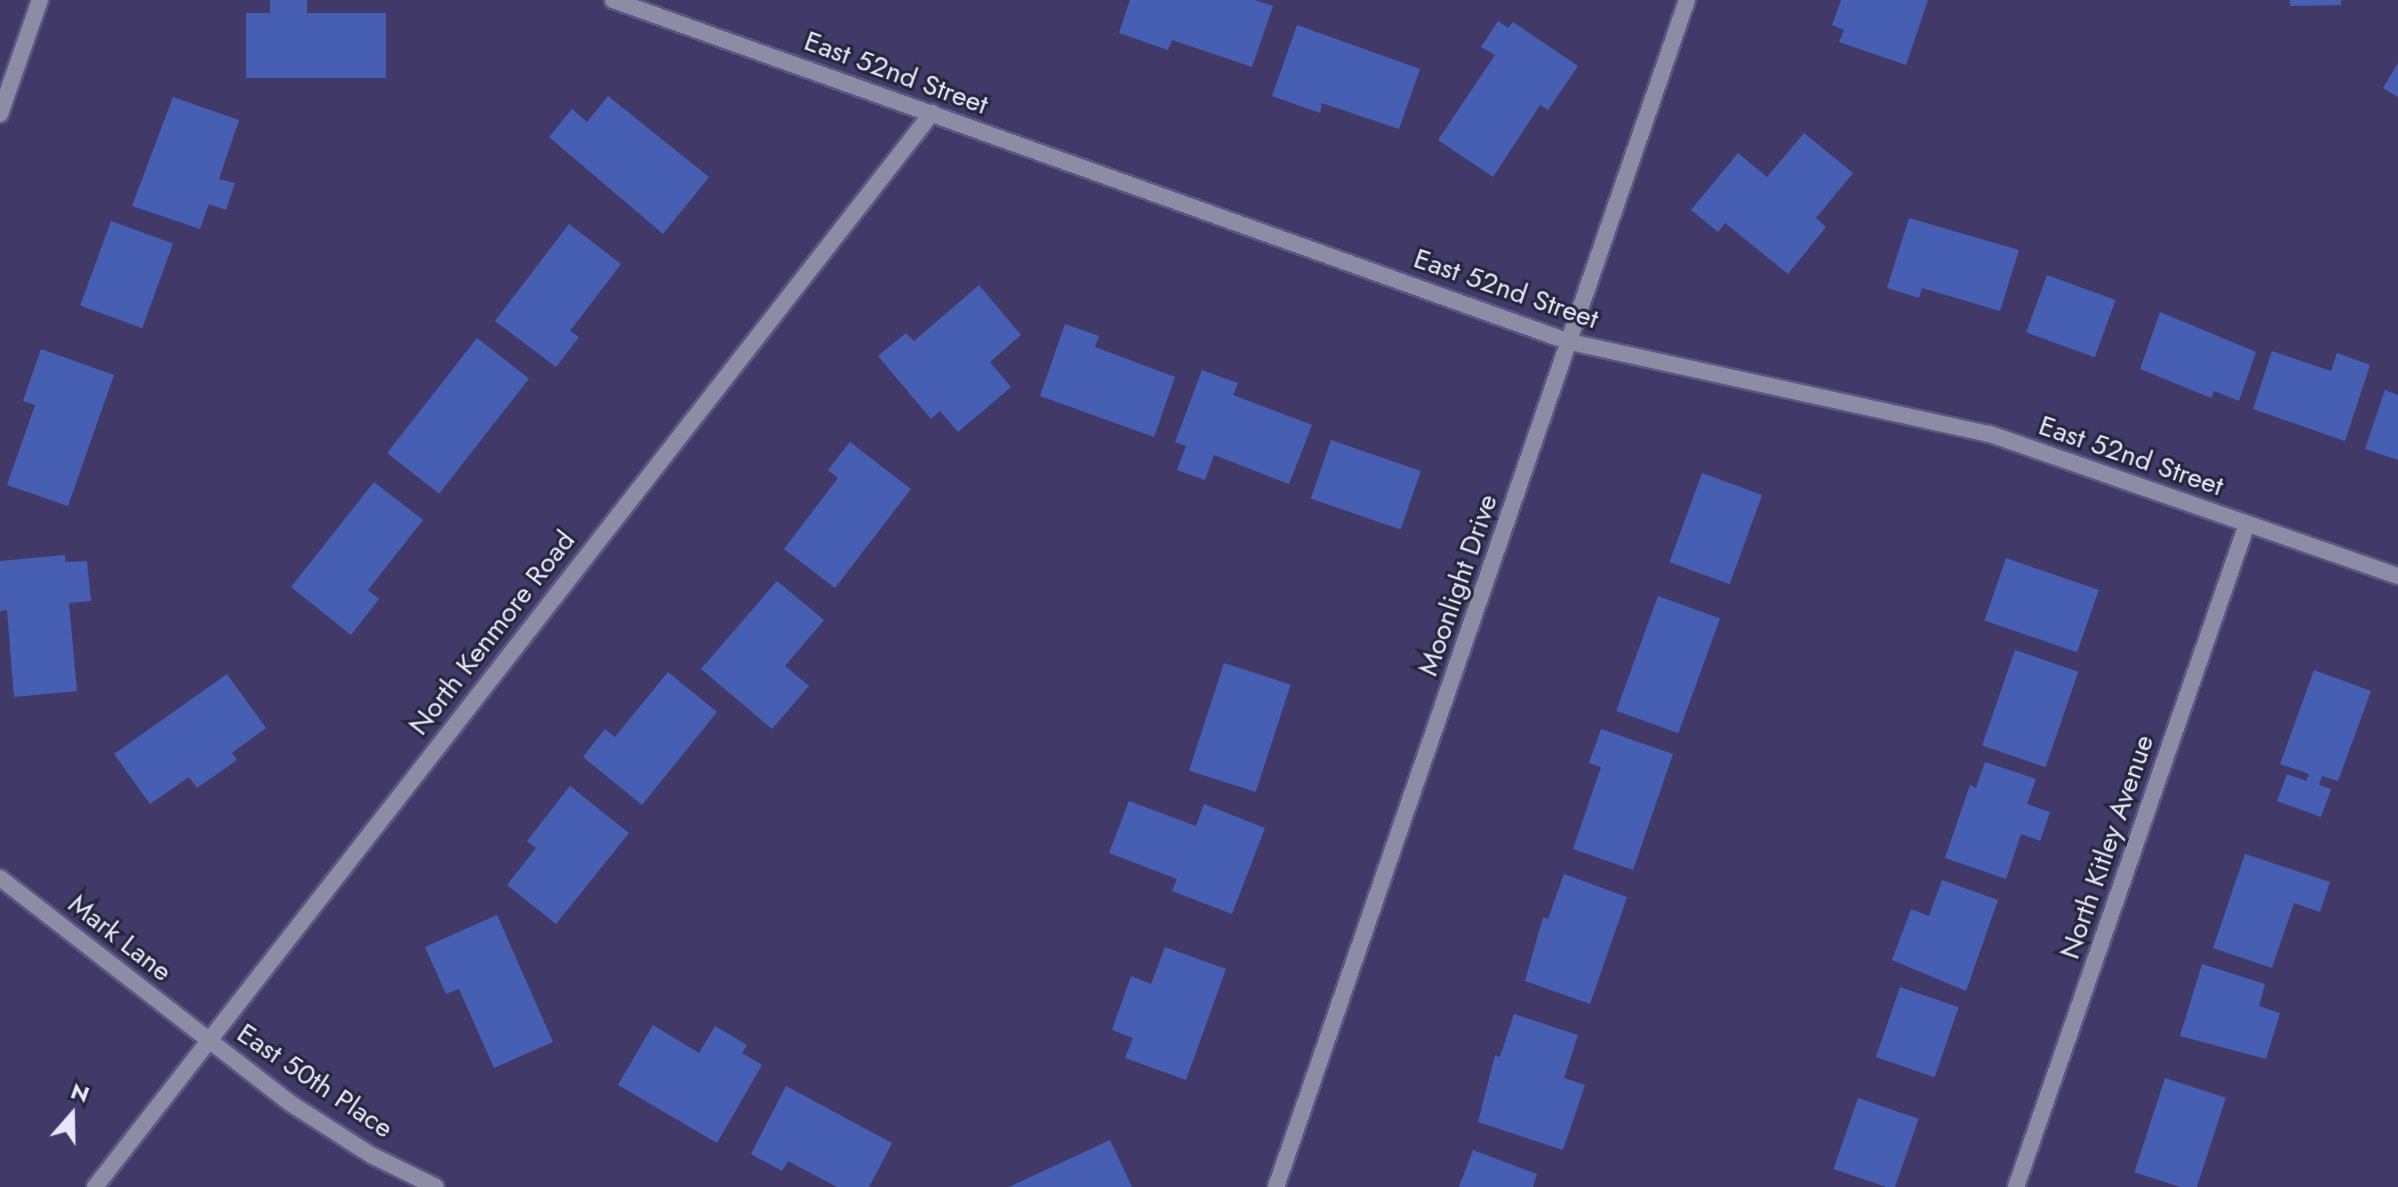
<!DOCTYPE html>
<style>
body{margin:0}
#map{position:relative;width:2398px;height:1187px;overflow:hidden;background:#413a68;font-family:Jost,sans-serif}
div>[style]{position:absolute}
.building>*{inset:0;background:#465fb3;transform-origin:0 0}
.roads{filter:drop-shadow(2px 0 #5c5680) drop-shadow(-2px 0 #5c5680) drop-shadow(0 2px #5c5680) drop-shadow(0 -2px #5c5680)}
.minor>*{height:16px;margin:-8px;padding:0 8px;transform-origin:8px;border-radius:8px;background:#8e8ca4}
span{translate:-50% -50%;white-space:nowrap;text-align:center;line-height:1.15;-webkit-text-stroke:6px #27253a;paint-order:stroke}
.street-label{font-size:28px;color:#e8e6fd}
.north{position:absolute;left:32px;top:1075px;width:80px;height:80px;-webkit-text-stroke:6px #27253a;paint-order:stroke;rotate:20deg;font-size:22px;font-weight:700;line-height:32px;text-align:center;color:#e8e6fd}
.north::after{content:'';display:block;margin:auto;width:28px;height:36px;background:#e8e6fd;clip-path:polygon(50% 0,100% 100%,50% 72%,0 100%)}
</style>
<div id="map">
<div class="building">
<i style="clip-path:polygon(270px 0,307px 0,307px 13px,386px 13px,386px 78px,246px 78px,246px 13px,270px 13px)"></i>
<i style="clip-path:polygon(1130px 0,1255px 0,1273px 6px,1252px 67px,1172px 40px,1168px 50px,1119px 33px)"></i>
<i style="clip-path:polygon(1841px 0,1928px 0,1906px 65px,1839px 42px,1844px 30px,1832px 25px)"></i>
<i style="clip-path:polygon(2290px 0,2341px 0,2341px 5px,2290px 6px)"></i>
<i style="clip-path:polygon(1498px 21px,1508px 28px,1513px 22px,1578px 66px,1548px 110px,1540px 105px,1493px 177px,1438px 140px,1495px 55px,1481px 47px)"></i>
<i style="clip-path:polygon(1297px 25px,1420px 69px,1399px 129px,1322px 103px,1320px 113px,1272px 96px)"></i>
<i style="clip-path:polygon(2398px 63px,2398px 97px,2383px 88px)"></i>
<i style="clip-path:polygon(608px 96px,709px 177px,663px 234px,549px 137px,572px 109px,587px 122px)"></i>
<i style="clip-path:polygon(173px 97px,239px 120px,219px 179px,235px 183px,226px 210px,209px 204px,200px 229px,132px 206px)"></i>
<i style="clip-path:polygon(1804px 133px,1853px 173px,1816px 218px,1826px 227px,1788px 274px,1725px 223px,1718px 232px,1691px 210px,1738px 153px,1767px 177px)"></i>
<i style="clip-path:polygon(1909px 218px,2019px 250px,2000px 311px,1922px 288px,1919px 298px,1887px 288px)"></i>
<i style="left:111px;top:221px;width:66px;height:90px;rotate:20deg"></i>
<i style="clip-path:polygon(569px 224px,621px 264px,570px 331px,579px 337px,556px 367px,495px 321px)"></i>
<i style="left:2047px;top:275px;width:73px;height:61px;rotate:20deg"></i>
<i style="clip-path:polygon(979px 285px,1021px 335px,990px 362px,1011px 387px,958px 432px,940px 411px,931px 419px,878px 356px,906px 333px,914px 341px)"></i>
<i style="clip-path:polygon(2160px 312px,2256px 352px,2239px 401px,2214px 391px,2211px 398px,2140px 369px)"></i>
<i style="clip-path:polygon(1065px 324px,1099px 336px,1095px 347px,1175px 377px,1154px 437px,1040px 396px)"></i>
<i style="left:477px;top:338px;width:66px;height:146px;rotate:38deg"></i>
<i style="clip-path:polygon(41px 349px,114px 375px,68px 506px,7px 485px,35px 405px,23px 401px)"></i>
<i style="clip-path:polygon(2272px 351px,2331px 371px,2337px 353px,2370px 365px,2345px 441px,2253px 409px)"></i>
<i style="clip-path:polygon(1202px 370px,1238px 383px,1233px 395px,1312px 425px,1289px 484px,1214px 455px,1205px 480px,1177px 470px,1186px 446px,1175px 442px)"></i>
<i style="clip-path:polygon(2385px 390px,2398px 395px,2398px 460px,2365px 449px)"></i>
<i style="left:1331px;top:440px;width:95px;height:62px;rotate:19deg"></i>
<i style="clip-path:polygon(850px 442px,911px 489px,835px 588px,784px 549px,838px 478px,828px 470px)"></i>
<i style="left:1702px;top:473px;width:64px;height:95px;rotate:20deg"></i>
<i style="clip-path:polygon(374px 482px,423px 520px,368px 590px,379px 599px,351px 635px,291px 587px)"></i>
<i style="clip-path:polygon(65px 555px,65px 562px,87px 561px,91px 601px,69px 603px,77px 691px,14px 697px,7px 610px,0 611px,0 561px)"></i>
<i style="left:2006px;top:558px;width:98px;height:66px;rotate:19deg"></i>
<i style="clip-path:polygon(777px 581px,824px 620px,785px 666px,809px 686px,772px 729px,701px 669px)"></i>
<i style="left:1658px;top:596px;width:66px;height:122px;rotate:20deg"></i>
<i style="left:2015px;top:650px;width:67px;height:101px;rotate:19deg"></i>
<i style="left:1224px;top:663px;width:70px;height:113px;rotate:18deg"></i>
<i style="clip-path:polygon(2314px 670px,2371px 691px,2338px 781px,2322px 776px,2319px 785px,2331px 789px,2321px 817px,2277px 801px,2287px 774px,2306px 781px,2309px 774px,2280px 764px)"></i>
<i style="clip-path:polygon(668px 672px,717px 712px,642px 805px,583px 757px,605px 729px,615px 737px)"></i>
<i style="clip-path:polygon(227px 674px,266px 728px,232px 753px,237px 760px,197px 788px,189px 777px,150px 804px,114px 754px)"></i>
<i style="clip-path:polygon(1601px 729px,1673px 754px,1633px 870px,1573px 849px,1601px 767px,1589px 763px)"></i>
<i style="clip-path:polygon(1985px 762px,2036px 779px,2027px 804px,2050px 812px,2040px 841px,2021px 834px,2006px 879px,1945px 858px,1970px 785px,1976px 788px)"></i>
<i style="clip-path:polygon(570px 786px,629px 833px,556px 924px,507px 885px,536px 848px,527px 841px)"></i>
<i style="clip-path:polygon(1129px 801px,1196px 826px,1204px 804px,1265px 828px,1232px 914px,1172px 891px,1177px 879px,1109px 853px)"></i>
<i style="clip-path:polygon(2245px 854px,2330px 882px,2320px 912px,2294px 903px,2272px 968px,2213px 948px)"></i>
<i style="clip-path:polygon(1564px 874px,1627px 897px,1590px 1004px,1525px 981px,1543px 917px,1548px 919px)"></i>
<i style="clip-path:polygon(1942px 880px,1998px 900px,1966px 991px,1892px 960px,1911px 909px,1929px 916px)"></i>
<i style="clip-path:polygon(497px 915px,553px 1042px,494px 1068px,459px 989px,446px 994px,425px 947px)"></i>
<i style="clip-path:polygon(1165px 947px,1226px 969px,1186px 1080px,1125px 1058px,1133px 1038px,1112px 1030px,1131px 976px,1151px 984px)"></i>
<i style="clip-path:polygon(2202px 964px,2265px 984px,2259px 1006px,2280px 1013px,2266px 1059px,2180px 1036px)"></i>
<i style="left:1900px;top:987px;width:62px;height:74px;rotate:19deg"></i>
<i style="clip-path:polygon(1514px 1014px,1578px 1035px,1564px 1078px,1585px 1085px,1563px 1150px,1478px 1122px,1495px 1055px,1500px 1057px)"></i>
<i style="clip-path:polygon(653px 1025px,699px 1053px,715px 1026px,747px 1045px,742px 1053px,762px 1065px,717px 1143px,618px 1085px)"></i>
<i style="left:2165px;top:1078px;width:64px;height:99px;rotate:18deg"></i>
<i style="clip-path:polygon(786px 1086px,892px 1143px,869px 1187px,837px 1187px,788px 1161px,782px 1171px,751px 1154px)"></i>
<i style="left:1858px;top:1098px;width:64px;height:75px;rotate:19deg"></i>
<i style="clip-path:polygon(1110px 1140px,1132px 1187px,1009px 1187px)"></i>
<i style="clip-path:polygon(1473px 1150px,1537px 1174px,1533px 1187px,1459px 1187px)"></i>
</div>
<div class="roads">
<div class="minor">
<i style="left:613px;top:0;width:1016px;rotate:19.67deg"></i>
<i style="left:1570px;top:342px;width:430px;rotate:12.4deg"></i>
<i style="left:1990px;top:434px;width:432px;rotate:19.2deg"></i>
<i style="left:0;top:114px;width:121px;rotate:-70.7deg"></i>
<i style="left:0;top:878px;width:367px;rotate:37.8deg"></i>
<i style="left:290px;top:1103px;width:96px;rotate:32.7deg"></i>
<i style="left:371px;top:1155px;width:72px;rotate:26.2deg"></i>
<i style="left:95px;top:1187px;width:1362px;rotate:-52.07deg"></i>
<i style="left:1276px;top:1187px;width:1256px;rotate:-70.9deg"></i>
<i style="left:2016px;top:1187px;width:702px;rotate:-70.79deg"></i>
</div>
</div>
<div class="street-label">
<span style="left:896px;top:73px;rotate:20deg">East 52nd Street</span>
<span style="left:1506px;top:289px;rotate:19deg">East 52nd Street</span>
<span style="left:2131px;top:456px;rotate:19deg">East 52nd Street</span>
<span style="left:1458px;top:585px;rotate:-71deg">Moonlight Drive</span>
<span style="left:492px;top:633px;rotate:-52deg">North Kenmore Road</span>
<span style="left:2107px;top:847px;rotate:-71deg">North Kitley Avenue</span>
<span style="left:120px;top:938px;rotate:38deg">Mark Lane</span>
<span style="left:315px;top:1081px;rotate:34deg">East 50th Place</span>
</div>
<div class="north">N</div>
</div>
